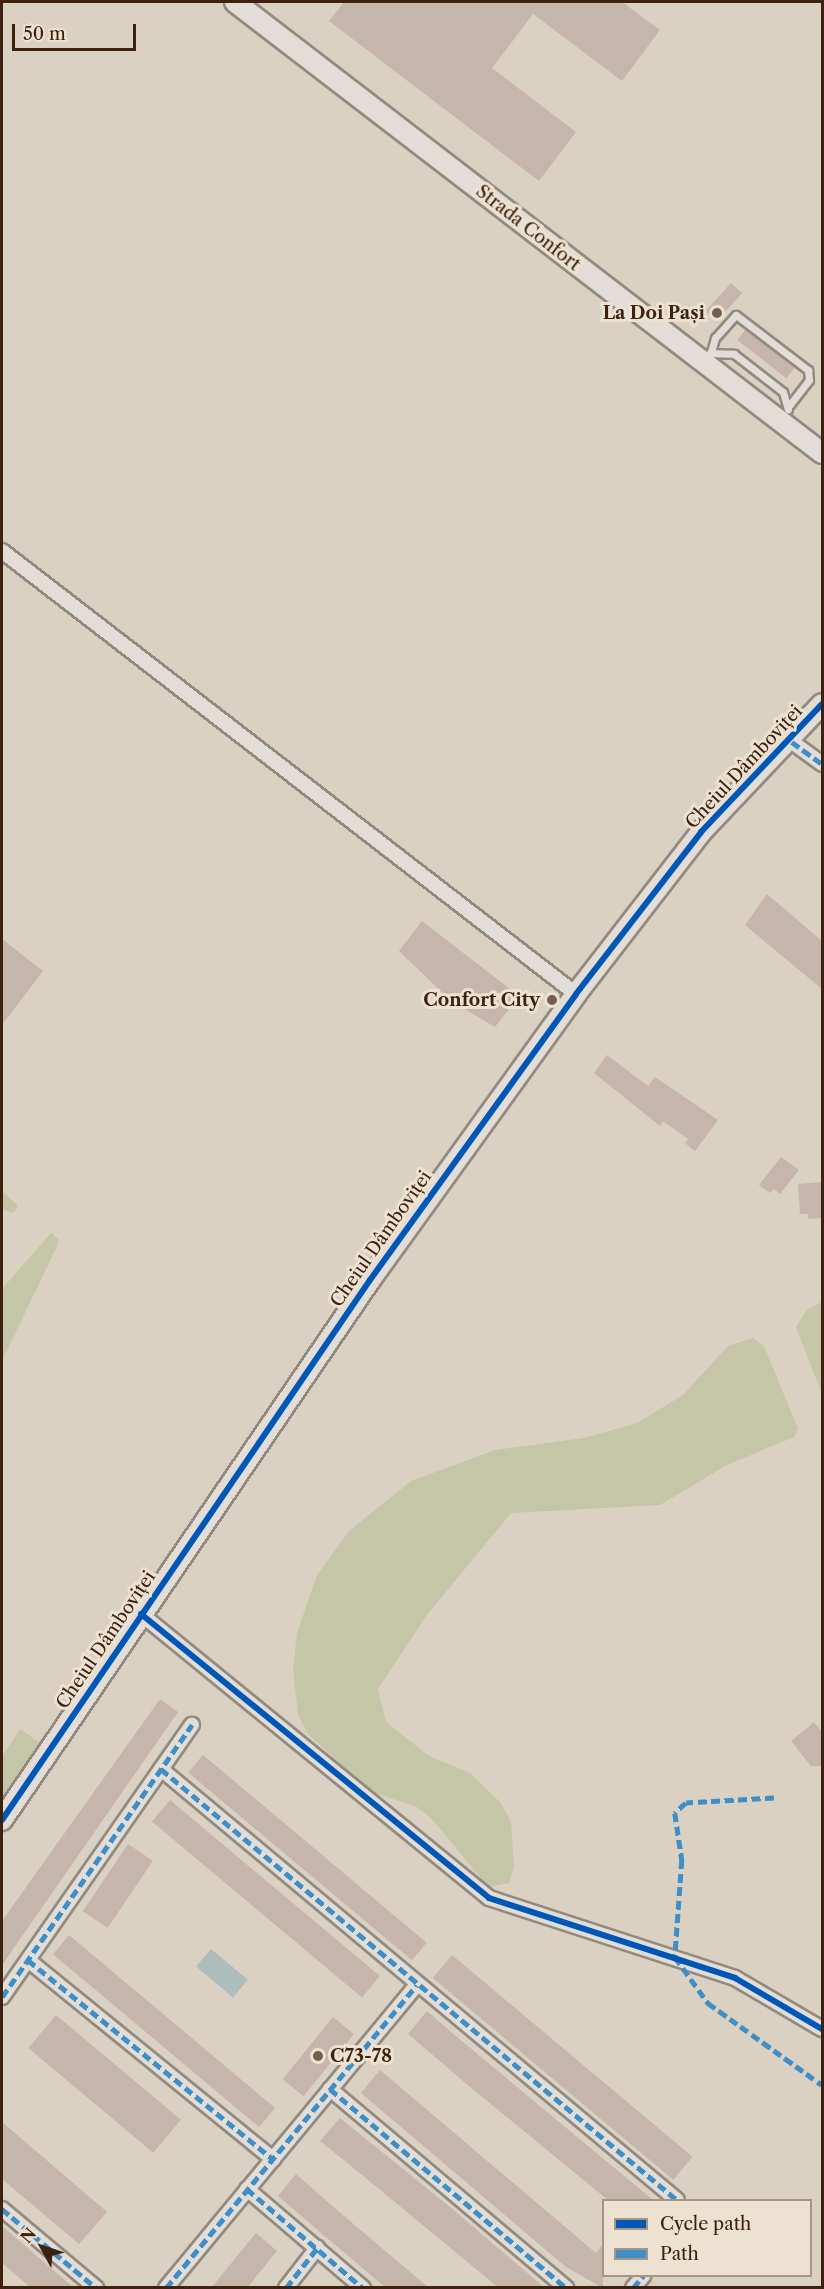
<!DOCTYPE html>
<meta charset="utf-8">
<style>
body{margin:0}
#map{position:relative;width:824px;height:2289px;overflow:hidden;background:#dad1c3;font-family:"Libre Caslon Text",serif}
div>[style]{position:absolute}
.green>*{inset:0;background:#c5c5a8}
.water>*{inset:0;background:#acbdbc;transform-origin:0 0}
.building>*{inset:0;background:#c5b5aa;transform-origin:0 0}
.roads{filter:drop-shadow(2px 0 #928a7f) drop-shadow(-2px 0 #928a7f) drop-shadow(0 2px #928a7f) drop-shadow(0 -2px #928a7f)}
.lane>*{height:7px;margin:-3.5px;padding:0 3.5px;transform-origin:3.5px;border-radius:3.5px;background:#e2ded7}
.street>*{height:14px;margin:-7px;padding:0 7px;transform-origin:7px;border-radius:7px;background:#e2ded7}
.secondary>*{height:20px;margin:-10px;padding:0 10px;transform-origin:10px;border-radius:10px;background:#e2ded7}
.quiet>*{height:4.5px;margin-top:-2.25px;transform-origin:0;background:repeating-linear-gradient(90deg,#3e8ec7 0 9px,transparent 0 13.5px)}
.cycleway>*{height:6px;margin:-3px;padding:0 3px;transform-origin:3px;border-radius:3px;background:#0057b8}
.dots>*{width:16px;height:16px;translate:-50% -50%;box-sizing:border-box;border:3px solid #ede2d2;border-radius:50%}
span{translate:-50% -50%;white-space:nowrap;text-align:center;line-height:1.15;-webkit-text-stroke:6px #ede2d2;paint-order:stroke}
.street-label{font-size:18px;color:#3c220f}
.poi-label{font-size:18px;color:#3c220f;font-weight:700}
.right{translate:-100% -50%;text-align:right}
.left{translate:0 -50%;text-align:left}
.frame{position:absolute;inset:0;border:3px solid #3c220f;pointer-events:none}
.legend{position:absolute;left:602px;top:2199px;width:210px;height:78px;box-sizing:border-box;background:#ede2d2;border:2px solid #a69584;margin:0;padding:8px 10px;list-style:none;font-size:18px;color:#3c220f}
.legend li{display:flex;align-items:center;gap:12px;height:30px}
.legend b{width:30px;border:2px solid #a69584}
.north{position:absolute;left:12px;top:2217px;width:60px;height:60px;-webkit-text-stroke:4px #ede2d2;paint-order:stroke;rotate:310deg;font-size:16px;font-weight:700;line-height:24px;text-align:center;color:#3c220f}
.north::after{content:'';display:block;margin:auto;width:21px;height:27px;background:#3c220f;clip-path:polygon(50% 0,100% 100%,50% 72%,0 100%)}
.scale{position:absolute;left:12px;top:24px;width:124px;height:27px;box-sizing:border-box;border:3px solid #3c220f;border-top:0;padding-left:8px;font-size:18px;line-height:21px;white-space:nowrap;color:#3c220f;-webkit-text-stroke:4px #ede2d2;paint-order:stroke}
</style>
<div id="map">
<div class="green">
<i style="clip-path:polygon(2px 1191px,18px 1206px,13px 1213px,2px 1209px)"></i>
<i style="clip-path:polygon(51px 1233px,59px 1240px,57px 1246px,2px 1361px,2px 1289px)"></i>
<i style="clip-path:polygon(822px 1302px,822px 1394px,796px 1327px,807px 1310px)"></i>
<i style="clip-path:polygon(753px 1338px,764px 1346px,798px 1429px,794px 1437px,727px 1465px,660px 1505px,511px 1513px,426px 1616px,378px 1689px,386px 1722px,429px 1756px,470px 1773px,501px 1803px,511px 1822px,514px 1867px,509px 1883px,488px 1887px,432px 1819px,417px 1807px,369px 1791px,307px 1733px,298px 1714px,293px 1669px,297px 1633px,317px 1575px,349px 1531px,411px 1481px,495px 1450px,584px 1438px,637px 1423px,683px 1395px,728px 1346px)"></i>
<i style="clip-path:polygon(20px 1729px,43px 1745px,2px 1805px,2px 1757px)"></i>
</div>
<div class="water">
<i style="left:211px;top:1949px;width:48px;height:23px;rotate:40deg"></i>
</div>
<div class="building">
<i style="clip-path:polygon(344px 2px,622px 2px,660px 30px,622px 81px,533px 14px,492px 68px,576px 132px,539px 181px,329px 21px)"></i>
<i style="left:731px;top:283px;width:15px;height:38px;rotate:42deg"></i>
<i style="left:746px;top:329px;width:62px;height:14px;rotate:38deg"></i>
<i style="clip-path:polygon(767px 894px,822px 941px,822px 989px,745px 925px)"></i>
<i style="clip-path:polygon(422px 921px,519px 996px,495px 1027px,451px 1001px,399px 951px)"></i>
<i style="clip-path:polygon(2px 939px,43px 971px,2px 1025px)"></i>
<i style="clip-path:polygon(607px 1055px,648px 1086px,655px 1077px,718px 1120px,695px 1151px,685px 1143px,688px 1139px,663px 1121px,660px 1126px,594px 1073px)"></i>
<i style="clip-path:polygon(781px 1157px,799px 1170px,780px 1194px,774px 1189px,770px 1193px,759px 1185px)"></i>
<i style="clip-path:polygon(822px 1182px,822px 1218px,808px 1219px,808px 1214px,800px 1214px,798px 1184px)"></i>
<i style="clip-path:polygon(160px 1699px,178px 1712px,2px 1965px,2px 1921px)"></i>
<i style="clip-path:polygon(814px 1722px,822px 1732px,822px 1766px,811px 1766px,791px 1741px)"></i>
<i style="left:203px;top:1755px;width:292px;height:23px;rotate:40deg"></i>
<i style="left:170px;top:1800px;width:274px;height:28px;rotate:40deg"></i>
<i style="left:128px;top:1844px;width:30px;height:81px;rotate:34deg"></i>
<i style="left:69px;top:1935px;width:269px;height:25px;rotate:40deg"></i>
<i style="left:452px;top:1955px;width:314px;height:30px;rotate:40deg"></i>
<i style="clip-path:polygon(427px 2011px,451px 2032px,653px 2200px,608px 2200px,469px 2086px,408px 2034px)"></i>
<i style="left:56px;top:2015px;width:163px;height:43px;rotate:40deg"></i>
<i style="left:333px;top:2017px;width:27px;height:80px;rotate:39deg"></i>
<i style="clip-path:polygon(380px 2070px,596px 2253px,603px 2244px,603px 2288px,566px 2267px,361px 2093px)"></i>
<i style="clip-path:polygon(340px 2118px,450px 2207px,545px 2288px,499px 2288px,345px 2161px,320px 2141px)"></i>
<i style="clip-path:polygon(2px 2122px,107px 2212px,79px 2244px,2px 2179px)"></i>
<i style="clip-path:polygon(296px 2174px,330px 2204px,429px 2288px,386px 2288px,327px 2238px,278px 2196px)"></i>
<i style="clip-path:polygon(2px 2226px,74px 2288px,31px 2288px,2px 2263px)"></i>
<i style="clip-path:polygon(256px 2233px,277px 2251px,247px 2288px,211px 2288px)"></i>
</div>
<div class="roads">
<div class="lane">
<i style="left:711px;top:352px;width:15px;rotate:-74deg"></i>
<i style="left:715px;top:338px;width:31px;rotate:-48deg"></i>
<i style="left:736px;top:315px;width:91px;rotate:37.4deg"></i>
<i style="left:808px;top:370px;width:10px;rotate:84deg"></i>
<i style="left:809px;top:380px;width:34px;rotate:128deg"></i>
<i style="left:710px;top:353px;width:24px;rotate:2deg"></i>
<i style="left:734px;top:354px;width:62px;rotate:37.8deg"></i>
<i style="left:783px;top:392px;width:18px;rotate:74deg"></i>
</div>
<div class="street">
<i style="left:2px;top:551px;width:725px;rotate:37.66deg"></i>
<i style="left:792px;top:742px;width:37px;rotate:36deg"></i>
<i style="left:141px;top:1614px;width:449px;rotate:39.2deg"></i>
<i style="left:489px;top:1898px;width:259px;rotate:18deg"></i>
<i style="left:735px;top:1978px;width:101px;rotate:30.4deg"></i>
<i style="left:161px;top:1769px;width:672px;rotate:39.87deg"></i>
<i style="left:28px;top:1960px;width:316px;rotate:39.1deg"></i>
<i style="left:2px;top:1997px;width:332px;rotate:-55.1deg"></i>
<i style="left:330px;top:2089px;width:309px;rotate:40.1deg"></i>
<i style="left:247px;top:2189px;width:153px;rotate:40.5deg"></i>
<i style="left:2px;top:2209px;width:123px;rotate:40deg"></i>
<i style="left:166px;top:2288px;width:393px;rotate:-50.4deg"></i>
<i style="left:286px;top:2288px;width:51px;rotate:-52.2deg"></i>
<i style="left:633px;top:2288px;width:16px;rotate:-50deg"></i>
</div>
<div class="secondary">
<i style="left:235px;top:2px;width:740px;rotate:37.54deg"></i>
<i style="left:2px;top:1820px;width:653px;rotate:-55.73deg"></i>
<i style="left:370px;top:1280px;width:352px;rotate:-54.2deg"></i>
<i style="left:576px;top:994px;width:205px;rotate:-52.3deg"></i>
<i style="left:701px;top:832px;width:176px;rotate:-46.6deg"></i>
</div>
</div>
<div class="quiet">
<i style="left:792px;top:742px;width:37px;rotate:36deg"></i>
<i style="left:161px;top:1769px;width:672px;rotate:39.87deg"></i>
<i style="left:774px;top:1798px;width:88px;rotate:176.7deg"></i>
<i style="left:686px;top:1803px;width:15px;rotate:138deg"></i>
<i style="left:675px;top:1813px;width:48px;rotate:81.5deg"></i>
<i style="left:682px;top:1860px;width:97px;rotate:94.1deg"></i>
<i style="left:675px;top:1957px;width:57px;rotate:54.3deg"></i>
<i style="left:708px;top:2003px;width:140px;rotate:35.7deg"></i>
<i style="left:28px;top:1960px;width:316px;rotate:39.1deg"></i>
<i style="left:2px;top:1997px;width:332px;rotate:-55.1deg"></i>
<i style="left:330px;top:2089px;width:309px;rotate:40.1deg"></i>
<i style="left:247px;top:2189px;width:153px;rotate:40.5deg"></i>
<i style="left:2px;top:2209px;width:123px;rotate:40deg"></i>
<i style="left:166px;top:2288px;width:393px;rotate:-50.4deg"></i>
<i style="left:286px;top:2288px;width:51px;rotate:-52.2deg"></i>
<i style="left:633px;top:2288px;width:16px;rotate:-50deg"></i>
</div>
<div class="cycleway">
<i style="left:141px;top:1614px;width:449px;rotate:39.2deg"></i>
<i style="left:489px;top:1898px;width:259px;rotate:18deg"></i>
<i style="left:735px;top:1978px;width:101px;rotate:30.4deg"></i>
<i style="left:2px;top:1820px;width:653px;rotate:-55.73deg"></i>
<i style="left:370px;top:1280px;width:352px;rotate:-54.2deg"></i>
<i style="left:576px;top:994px;width:205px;rotate:-52.3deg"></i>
<i style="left:701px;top:832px;width:176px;rotate:-46.6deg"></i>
</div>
<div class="dots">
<i style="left:717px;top:313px;background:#735f4e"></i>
<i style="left:552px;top:1000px;background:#735f4e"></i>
<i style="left:318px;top:2056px;background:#735f4e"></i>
</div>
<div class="street-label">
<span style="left:528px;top:228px;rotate:38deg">Strada Confort</span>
<span style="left:744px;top:767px;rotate:-47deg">Cheiul Dâmboviței</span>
<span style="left:381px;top:1239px;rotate:-55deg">Cheiul Dâmboviței</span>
<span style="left:106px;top:1640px;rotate:-56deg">Cheiul Dâmboviței</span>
</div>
<div class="poi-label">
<span class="right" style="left:705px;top:313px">La Doi Pași</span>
<span class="right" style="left:540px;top:1000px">Confort City</span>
<span class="left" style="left:330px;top:2056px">C73-78</span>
</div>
<div class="frame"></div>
<ul class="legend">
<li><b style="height:8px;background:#0057b8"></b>Cycle path</li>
<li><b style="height:8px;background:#3e8ec7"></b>Path</li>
</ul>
<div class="north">N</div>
<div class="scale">50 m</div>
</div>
